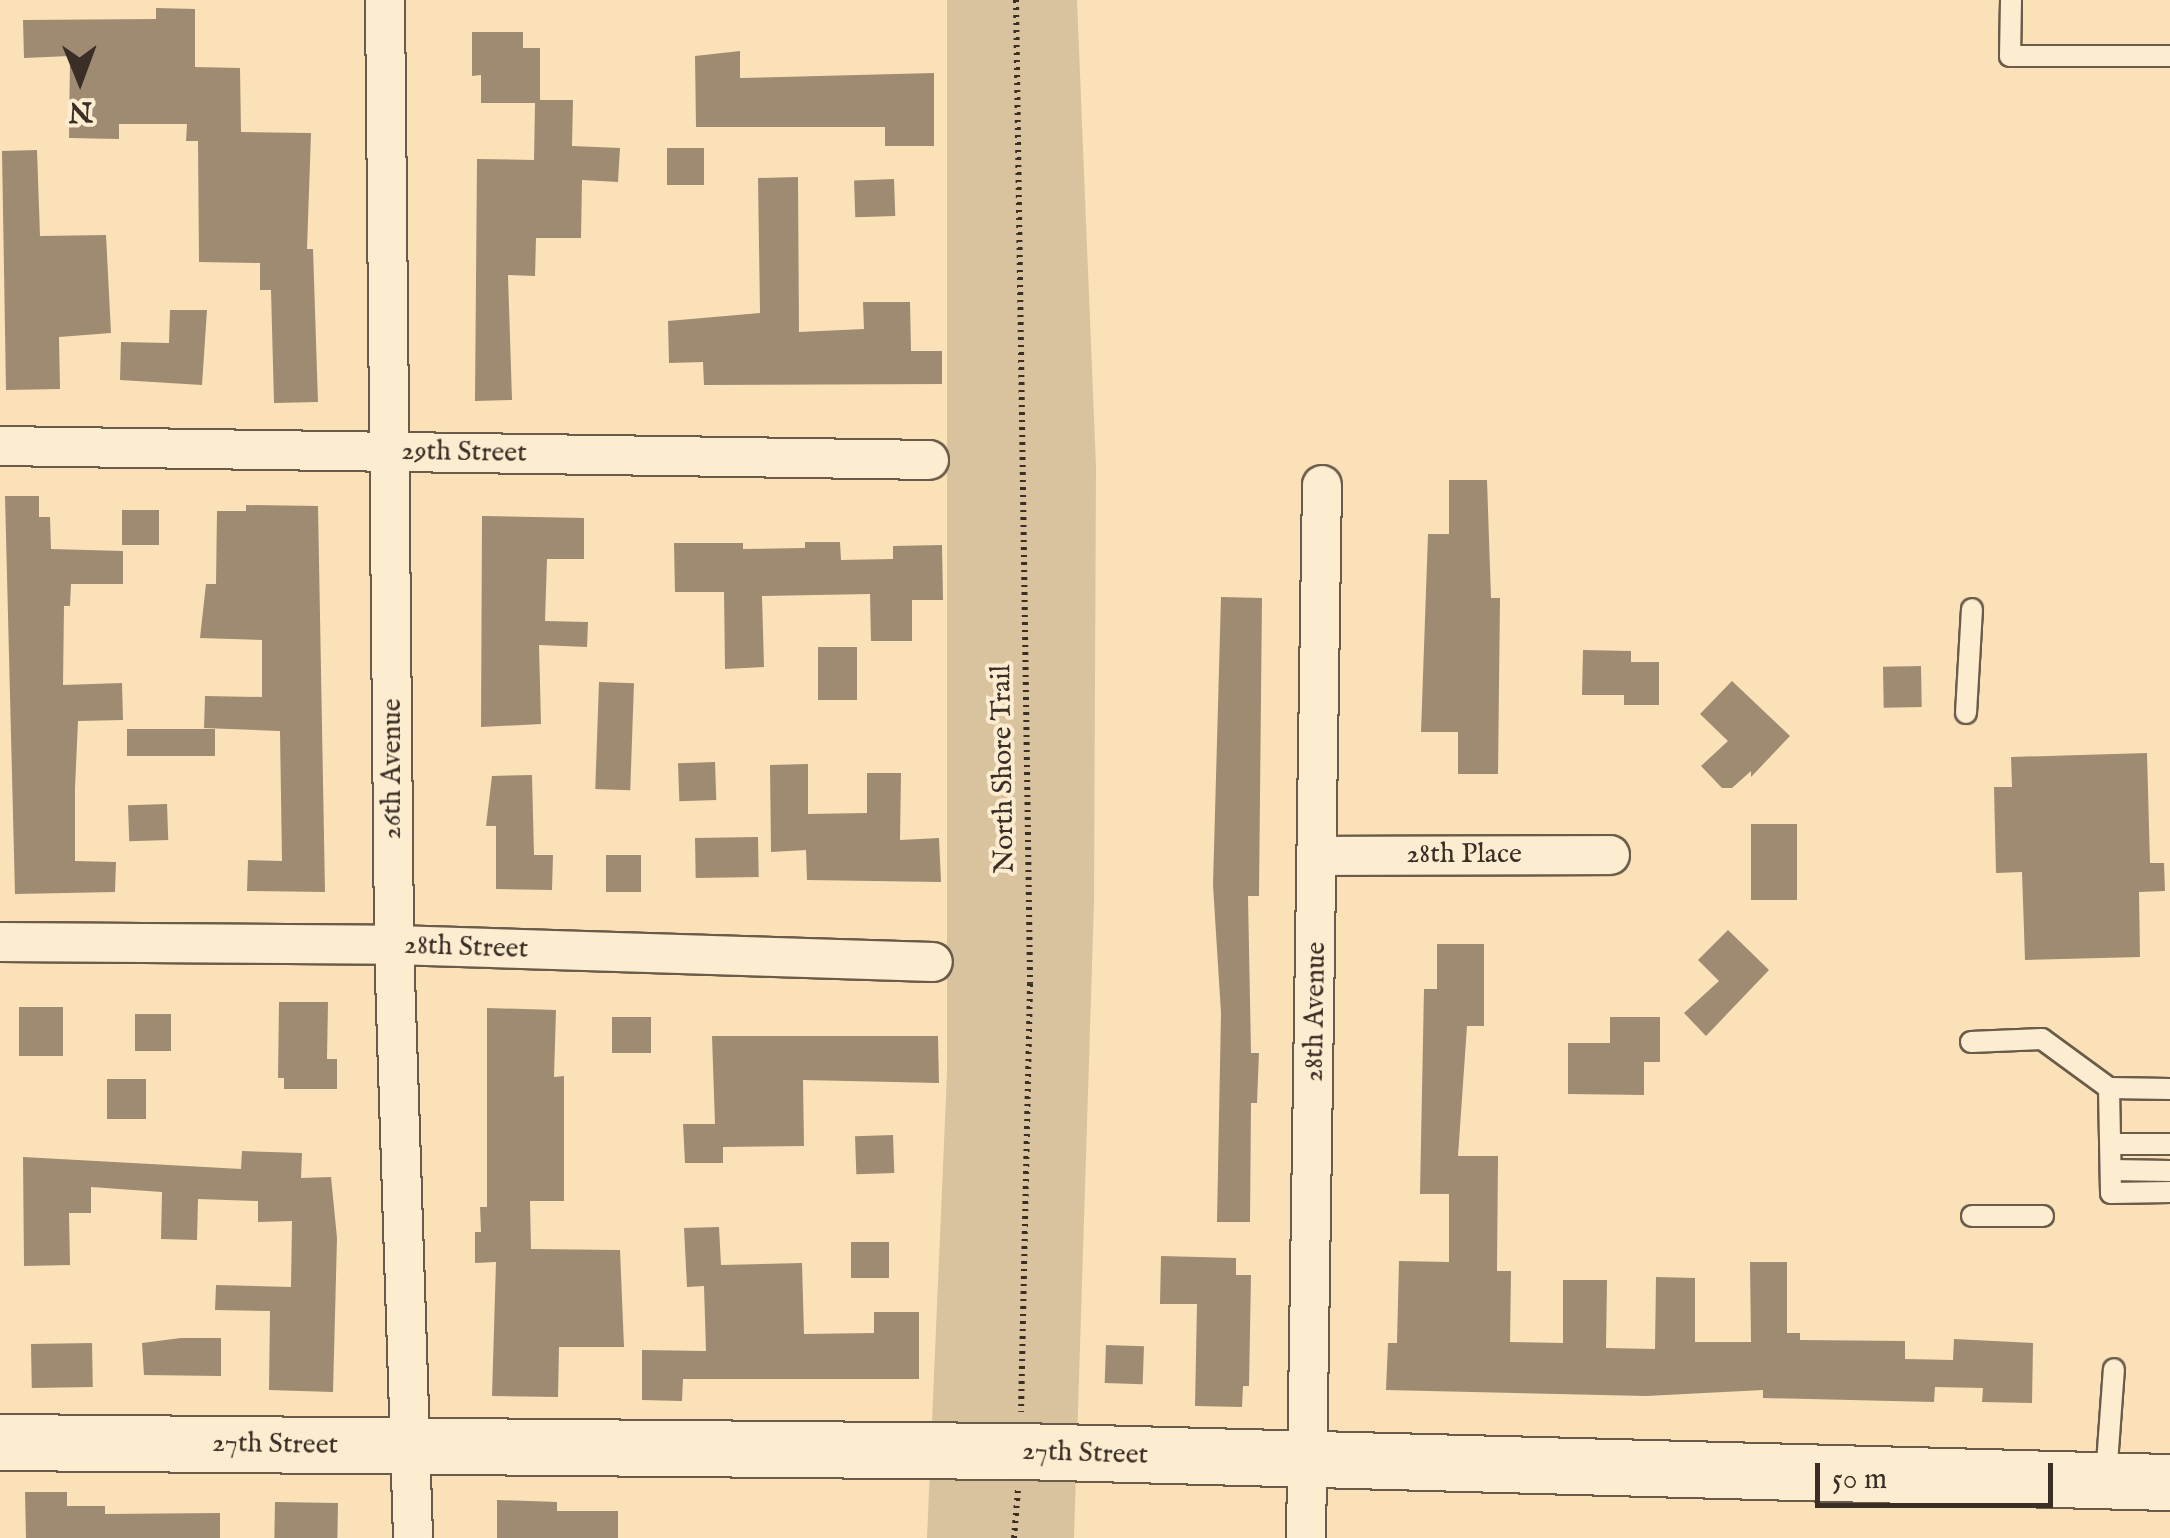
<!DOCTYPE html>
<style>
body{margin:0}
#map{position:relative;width:2170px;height:1538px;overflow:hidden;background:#fae1b7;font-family:"IM FELL English",serif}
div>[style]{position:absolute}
.green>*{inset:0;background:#d9c39e}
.building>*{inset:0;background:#9e8b71;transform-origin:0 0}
.path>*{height:6px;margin-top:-3px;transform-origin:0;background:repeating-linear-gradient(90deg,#3a2e26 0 2.5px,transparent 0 7.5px)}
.roads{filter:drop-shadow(2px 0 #6a5b4a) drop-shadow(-2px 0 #6a5b4a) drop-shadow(0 2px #6a5b4a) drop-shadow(0 -2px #6a5b4a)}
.lane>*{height:20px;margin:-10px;padding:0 10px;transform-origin:10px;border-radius:10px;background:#fcecd0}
.street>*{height:38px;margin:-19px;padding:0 19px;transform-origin:19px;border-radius:19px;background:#fcecd0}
.secondary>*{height:55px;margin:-27.5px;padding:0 27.5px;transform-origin:27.5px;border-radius:27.5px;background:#fcecd0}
span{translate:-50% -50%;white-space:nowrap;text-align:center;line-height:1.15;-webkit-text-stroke:8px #fcecd0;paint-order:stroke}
.street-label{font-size:28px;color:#3a2e26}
.north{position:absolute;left:30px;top:30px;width:100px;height:100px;-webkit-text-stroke:8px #fcecd0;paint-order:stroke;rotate:179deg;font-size:28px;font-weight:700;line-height:40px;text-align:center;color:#3a2e26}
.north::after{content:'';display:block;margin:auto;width:35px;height:45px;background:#3a2e26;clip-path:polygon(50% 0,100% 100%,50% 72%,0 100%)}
.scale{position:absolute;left:1815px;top:1463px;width:238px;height:45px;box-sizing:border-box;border:5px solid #3a2e26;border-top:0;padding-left:12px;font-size:30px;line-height:35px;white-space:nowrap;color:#3a2e26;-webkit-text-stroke:8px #fcecd0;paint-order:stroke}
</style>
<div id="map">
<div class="green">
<i style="clip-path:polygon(947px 0,1077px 0,1096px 467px,1094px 902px,1074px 1538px,927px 1538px,947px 1073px)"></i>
</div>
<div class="building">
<i style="clip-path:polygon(156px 8px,195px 9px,195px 67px,240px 68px,241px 132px,311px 133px,307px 249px,313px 249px,318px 402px,274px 403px,271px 290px,260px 290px,260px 263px,199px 262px,198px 141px,186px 141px,187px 124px,119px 124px,119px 139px,69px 138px,70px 56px,24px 58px,23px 20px,156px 19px)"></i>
<i style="clip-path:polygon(472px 32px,523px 32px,523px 48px,540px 48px,540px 100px,573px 100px,572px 146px,620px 148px,618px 182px,582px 180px,581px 238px,536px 238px,535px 276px,508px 275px,512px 400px,475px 401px,477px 159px,534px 160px,535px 103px,481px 103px,481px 75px,472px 76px)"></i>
<i style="clip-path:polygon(740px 51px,740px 78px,934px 73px,934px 146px,885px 146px,885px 127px,696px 127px,695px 56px)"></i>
<i style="left:667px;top:148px;width:37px;height:37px"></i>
<i style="clip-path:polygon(37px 150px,40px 236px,106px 235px,111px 333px,59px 337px,60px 389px,6px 390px,2px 151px)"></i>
<i style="clip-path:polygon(798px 177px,799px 332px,864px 329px,863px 302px,910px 302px,911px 351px,942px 351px,942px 384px,704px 385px,703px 362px,669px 363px,668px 321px,760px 313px,758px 178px)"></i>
<i style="left:894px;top:179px;width:37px;height:40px;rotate:88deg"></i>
<i style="clip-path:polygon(170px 310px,207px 310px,202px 385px,120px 380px,121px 342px,169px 343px)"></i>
<i style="clip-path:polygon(1449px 480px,1487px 480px,1491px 598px,1500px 598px,1498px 774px,1458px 774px,1458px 732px,1421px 732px,1428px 534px,1449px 534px)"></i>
<i style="clip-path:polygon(5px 496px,39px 496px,39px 517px,50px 517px,51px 549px,123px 551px,123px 584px,71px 584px,70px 606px,64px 606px,63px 685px,122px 683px,123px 720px,78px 721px,75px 788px,75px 861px,116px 862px,115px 892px,15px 894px)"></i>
<i style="clip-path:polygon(246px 505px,318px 506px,325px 892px,247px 891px,248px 860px,282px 861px,280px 731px,204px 728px,205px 696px,262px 697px,262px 640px,200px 638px,206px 584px,216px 584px,217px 511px,246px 511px)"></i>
<i style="left:122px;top:510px;width:37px;height:35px"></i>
<i style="clip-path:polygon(482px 516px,584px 518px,584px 559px,547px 559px,545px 621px,588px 622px,587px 647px,539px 645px,541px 724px,481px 727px)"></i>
<i style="clip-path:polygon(805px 542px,840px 542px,841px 560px,893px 559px,893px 546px,942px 545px,943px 600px,912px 600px,912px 641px,871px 641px,870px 594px,762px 596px,764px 667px,725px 669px,724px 592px,675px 592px,674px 543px,743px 543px,743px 549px,805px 548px)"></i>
<i style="clip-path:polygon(1221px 597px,1262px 598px,1259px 896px,1248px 896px,1251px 1053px,1259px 1053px,1257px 1103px,1251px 1103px,1250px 1222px,1217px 1222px,1221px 1013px,1213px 885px)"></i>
<i style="left:818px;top:647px;width:39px;height:53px"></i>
<i style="clip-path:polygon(1583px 650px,1631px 651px,1631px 662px,1659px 662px,1659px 705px,1624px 705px,1624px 695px,1582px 695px)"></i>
<i style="left:1921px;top:666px;width:41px;height:38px;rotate:89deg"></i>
<i style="clip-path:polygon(1732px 681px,1790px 736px,1751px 777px,1751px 771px,1732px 788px,1722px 788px,1701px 766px,1728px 741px,1700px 714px)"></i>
<i style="left:599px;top:682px;width:35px;height:107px;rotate:2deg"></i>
<i style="left:127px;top:729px;width:88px;height:27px"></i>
<i style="clip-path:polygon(2147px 753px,2150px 863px,2164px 863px,2165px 891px,2139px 892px,2140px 957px,2025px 960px,2022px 872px,1996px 873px,1994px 787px,2012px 787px,2011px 757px)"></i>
<i style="left:715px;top:762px;width:38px;height:37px;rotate:88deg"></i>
<i style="clip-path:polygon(808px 764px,808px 814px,867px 813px,867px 773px,901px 773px,900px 840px,939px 838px,941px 882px,807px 880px,806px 850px,771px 852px,770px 765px)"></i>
<i style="clip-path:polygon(532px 775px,534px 855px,553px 855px,552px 890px,496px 889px,496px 826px,486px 826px,492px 776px)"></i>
<i style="left:167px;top:804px;width:36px;height:39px;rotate:88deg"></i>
<i style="left:1751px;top:824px;width:46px;height:76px"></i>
<i style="left:758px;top:837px;width:40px;height:63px;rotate:89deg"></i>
<i style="left:606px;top:855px;width:35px;height:37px"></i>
<i style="clip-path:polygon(1728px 930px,1769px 970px,1706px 1036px,1684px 1013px,1719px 981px,1698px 960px)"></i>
<i style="clip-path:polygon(1437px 944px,1484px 944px,1484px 1026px,1467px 1026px,1458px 1156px,1498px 1156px,1497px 1271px,1511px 1271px,1510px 1342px,1563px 1343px,1563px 1280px,1607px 1280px,1606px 1348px,1655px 1349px,1656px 1277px,1695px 1278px,1695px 1342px,1751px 1342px,1750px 1262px,1787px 1262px,1787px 1333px,1800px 1333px,1800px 1340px,1905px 1341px,1905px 1359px,1953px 1360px,1954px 1339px,2033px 1343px,2032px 1403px,1982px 1402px,1983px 1388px,1935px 1387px,1934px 1402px,1763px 1398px,1763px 1390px,1646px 1396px,1386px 1390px,1388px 1343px,1397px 1343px,1399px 1261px,1449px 1262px,1449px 1194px,1420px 1194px,1424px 989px,1437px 989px)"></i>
<i style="clip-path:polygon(279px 1002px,328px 1002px,327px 1059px,337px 1059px,337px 1089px,284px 1089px,284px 1078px,278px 1078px)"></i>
<i style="left:19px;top:1007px;width:44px;height:49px"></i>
<i style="clip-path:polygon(487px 1008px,556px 1010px,554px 1077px,564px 1076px,564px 1201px,530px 1201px,531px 1249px,620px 1250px,624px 1347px,559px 1347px,558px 1397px,492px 1396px,496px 1262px,475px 1263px,475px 1232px,481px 1232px,480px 1207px,487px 1207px)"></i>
<i style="left:135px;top:1014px;width:36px;height:37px"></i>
<i style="left:612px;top:1017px;width:39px;height:36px"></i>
<i style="clip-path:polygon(1610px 1017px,1660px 1017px,1660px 1062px,1644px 1062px,1644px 1095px,1568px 1094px,1568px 1043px,1610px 1043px)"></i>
<i style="clip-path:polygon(712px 1036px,938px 1036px,939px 1083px,803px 1080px,804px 1146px,723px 1147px,723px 1163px,685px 1163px,683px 1124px,715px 1124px)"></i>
<i style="left:146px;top:1079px;width:40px;height:39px;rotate:90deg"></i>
<i style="left:893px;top:1135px;width:38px;height:38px;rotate:88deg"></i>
<i style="clip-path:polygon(242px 1151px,302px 1153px,301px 1178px,331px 1177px,337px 1238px,333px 1392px,269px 1390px,270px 1311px,215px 1310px,216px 1285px,291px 1287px,292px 1221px,258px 1222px,258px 1201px,198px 1199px,197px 1240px,161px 1239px,162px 1192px,91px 1187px,91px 1213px,69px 1213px,70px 1265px,24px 1266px,23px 1157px,241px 1169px)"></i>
<i style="clip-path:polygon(719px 1227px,721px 1265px,802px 1263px,804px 1334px,874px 1333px,874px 1312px,919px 1312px,919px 1379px,683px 1379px,682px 1401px,642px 1400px,642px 1350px,706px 1351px,704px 1286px,687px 1287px,684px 1228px)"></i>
<i style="left:851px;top:1242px;width:38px;height:36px"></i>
<i style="clip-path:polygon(1161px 1256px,1236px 1258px,1236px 1275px,1251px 1275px,1249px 1386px,1243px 1386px,1242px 1407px,1195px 1406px,1197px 1304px,1160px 1304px)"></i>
<i style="clip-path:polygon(181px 1338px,221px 1338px,221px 1376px,144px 1375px,142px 1343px)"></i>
<i style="left:92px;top:1343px;width:44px;height:61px;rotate:89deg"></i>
<i style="left:1106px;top:1345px;width:38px;height:38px;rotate:2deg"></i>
<i style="clip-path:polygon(25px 1492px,67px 1492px,67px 1506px,105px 1506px,105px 1514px,220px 1513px,220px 1538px,26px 1538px)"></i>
<i style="clip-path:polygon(497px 1500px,557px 1502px,557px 1511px,618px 1511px,618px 1538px,497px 1538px)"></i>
<i style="left:275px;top:1502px;width:63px;height:36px;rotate:1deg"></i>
</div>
<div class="path">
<i style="left:1016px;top:0;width:984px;rotate:89.18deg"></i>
<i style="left:1030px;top:984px;width:428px;rotate:91.2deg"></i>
<i style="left:1014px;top:1538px;width:49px;rotate:-85.3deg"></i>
</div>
<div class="roads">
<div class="lane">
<i style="left:2011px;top:0;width:56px;rotate:91deg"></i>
<i style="left:2010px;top:56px;width:160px"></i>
<i style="left:1966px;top:713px;width:104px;rotate:-86.7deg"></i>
<i style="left:1971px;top:1042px;width:71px;rotate:-2.4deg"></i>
<i style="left:2042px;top:1039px;width:83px;rotate:36.2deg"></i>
<i style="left:2109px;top:1088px;width:105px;rotate:88.9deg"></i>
<i style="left:2111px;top:1193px;width:59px;rotate:-1deg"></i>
<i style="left:2109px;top:1088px;width:61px;rotate:0.9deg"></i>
<i style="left:2111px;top:1144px;width:59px"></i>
<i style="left:2111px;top:1170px;width:59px;rotate:1deg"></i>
<i style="left:1972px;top:1216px;width:71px"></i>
<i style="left:2106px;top:1477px;width:108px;rotate:-85.8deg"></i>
</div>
<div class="street">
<i style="left:385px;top:0;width:945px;rotate:89.45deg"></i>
<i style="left:394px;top:945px;width:593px;rotate:88.16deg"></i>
<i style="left:0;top:446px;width:929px;rotate:0.86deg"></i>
<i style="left:1318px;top:856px;width:292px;rotate:-0.2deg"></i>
<i style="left:0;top:942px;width:394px;rotate:0.4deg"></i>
<i style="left:394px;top:945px;width:539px;rotate:1.81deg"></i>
<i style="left:1306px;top:1538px;width:1053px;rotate:-89.13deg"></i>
</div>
<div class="secondary">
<i style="left:0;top:1442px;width:1021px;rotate:0.51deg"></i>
<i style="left:1021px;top:1451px;width:1149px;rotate:1.55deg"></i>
</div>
</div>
<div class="street-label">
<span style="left:464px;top:453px;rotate:1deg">29th Street</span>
<span style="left:393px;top:769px;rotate:-90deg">26th Avenue</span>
<span style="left:1004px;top:769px;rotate:-91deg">North Shore Trail</span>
<span style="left:1464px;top:855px">28th Place</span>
<span style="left:466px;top:948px;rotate:2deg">28th Street</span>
<span style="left:1316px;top:1012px;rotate:-89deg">28th Avenue</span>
<span style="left:275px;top:1445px;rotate:1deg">27th Street</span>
<span style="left:1085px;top:1454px;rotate:2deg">27th Street</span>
</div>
<div class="north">N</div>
<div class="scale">50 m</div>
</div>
